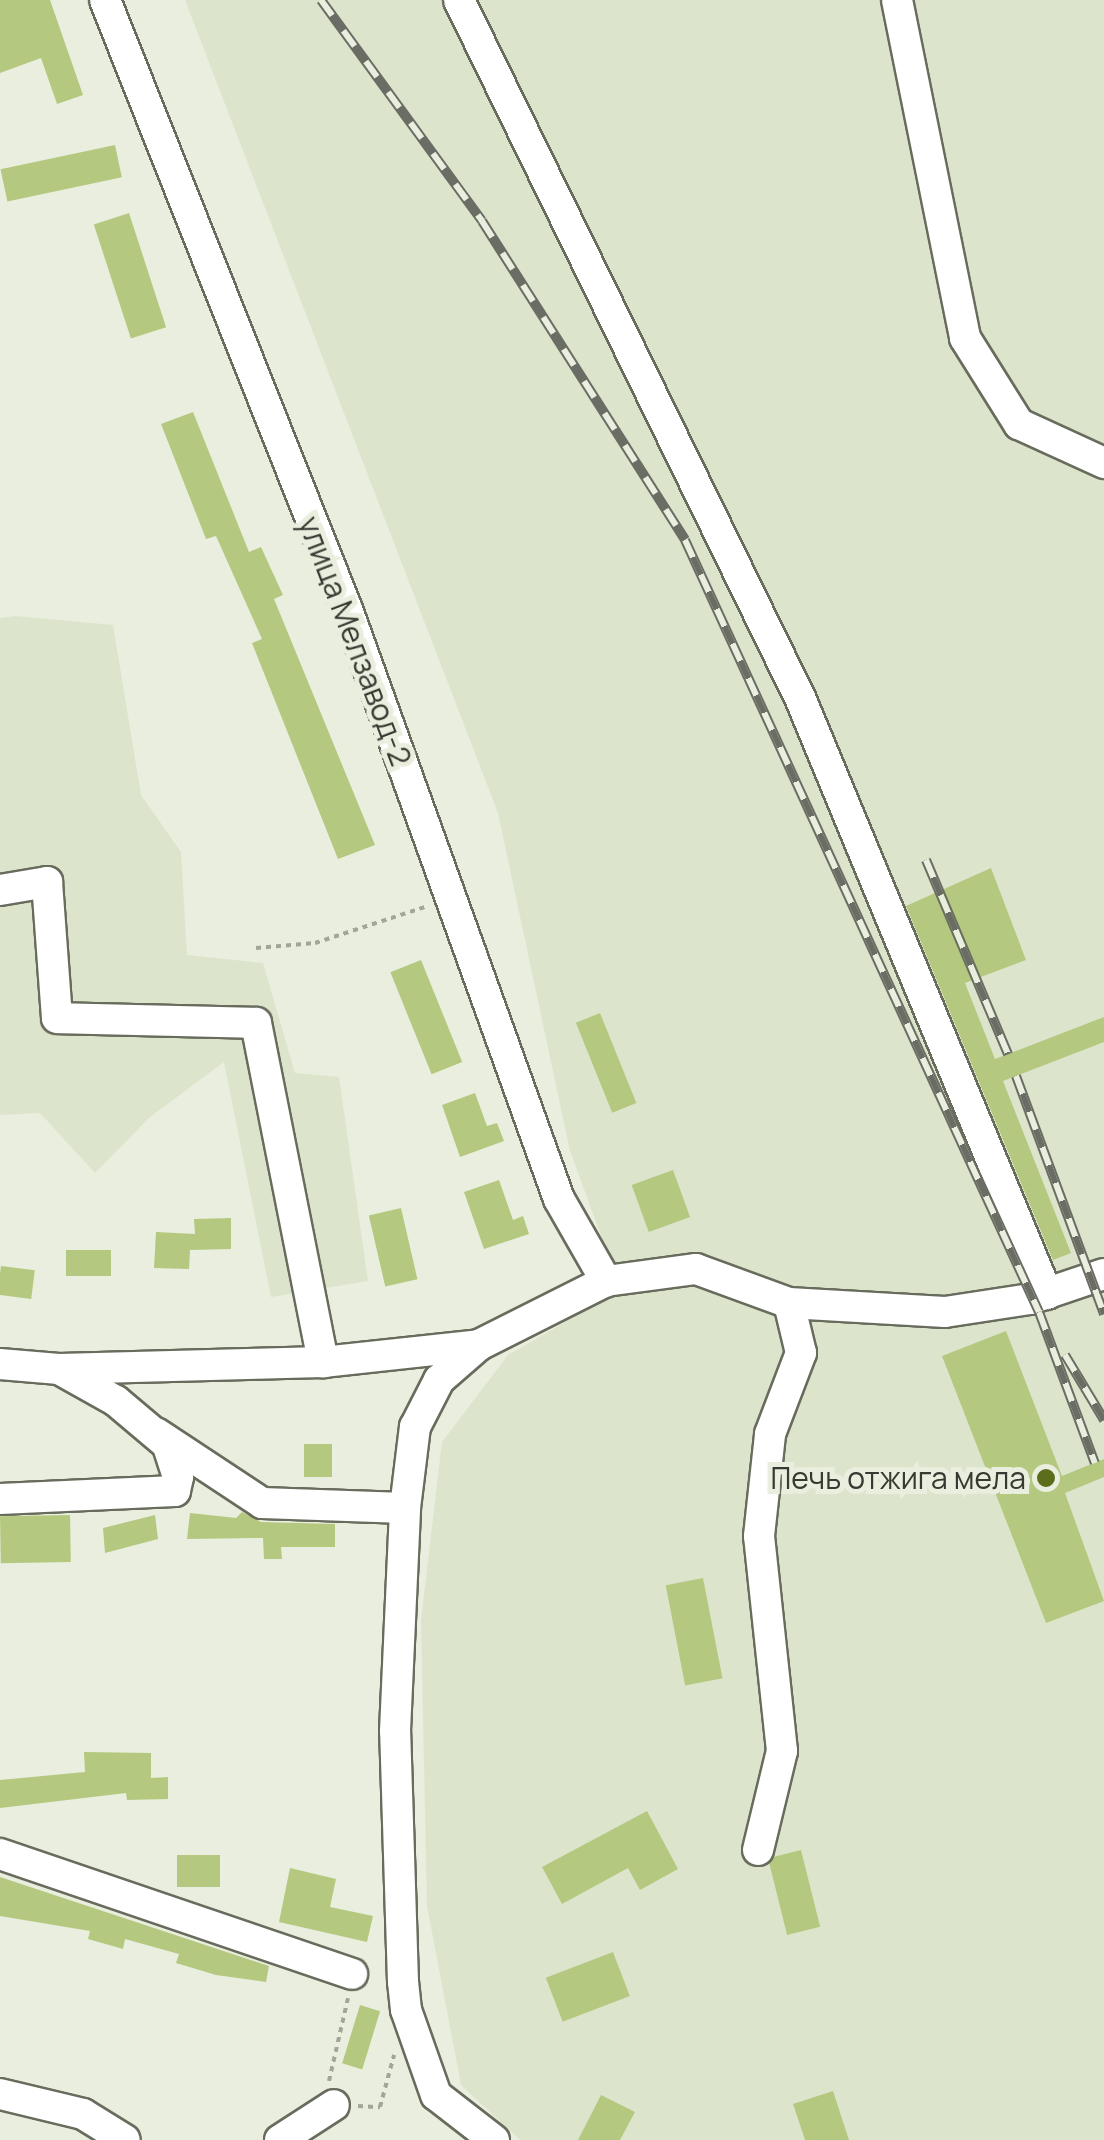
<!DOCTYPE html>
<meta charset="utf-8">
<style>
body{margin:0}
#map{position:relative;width:1104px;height:2140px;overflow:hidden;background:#e9eede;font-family:Manrope,sans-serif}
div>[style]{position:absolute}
.built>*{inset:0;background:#dde4cc}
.building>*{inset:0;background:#b4c97f;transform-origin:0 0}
.path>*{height:4px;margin-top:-2px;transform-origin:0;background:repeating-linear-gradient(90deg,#a2a599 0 5px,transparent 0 10px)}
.roads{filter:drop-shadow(2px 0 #686c5d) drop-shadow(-2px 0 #686c5d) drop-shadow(0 2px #686c5d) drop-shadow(0 -2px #686c5d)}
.minor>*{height:30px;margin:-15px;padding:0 15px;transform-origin:15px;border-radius:15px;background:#fff}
.rail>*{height:10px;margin-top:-5px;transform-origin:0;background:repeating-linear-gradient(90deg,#e9eede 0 19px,#6a6d63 0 38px);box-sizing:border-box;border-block:2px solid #6a6d63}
.dots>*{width:28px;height:28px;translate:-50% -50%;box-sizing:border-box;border:5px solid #e9eede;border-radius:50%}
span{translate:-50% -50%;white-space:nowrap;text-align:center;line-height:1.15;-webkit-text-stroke:10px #e9eede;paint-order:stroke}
.street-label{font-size:30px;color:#373932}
.poi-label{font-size:30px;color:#373932}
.right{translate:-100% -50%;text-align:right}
</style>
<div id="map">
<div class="built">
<i style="clip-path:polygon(185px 0,1104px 0,1104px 2140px,520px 2140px,461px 2085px,427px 1906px,421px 1621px,442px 1442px,508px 1355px,621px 1290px,570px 1151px,498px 813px)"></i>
<i style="clip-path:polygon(15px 616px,113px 625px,141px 795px,181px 852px,187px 955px,263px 963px,295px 1073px,339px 1077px,368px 1281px,271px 1297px,224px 1062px,150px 1117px,95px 1173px,40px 1113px,0 1115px,0 618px)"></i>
</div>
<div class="building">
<i style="clip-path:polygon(0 0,50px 0,83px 95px,57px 104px,41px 58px,0 73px)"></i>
<i style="left:115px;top:145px;width:33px;height:117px;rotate:78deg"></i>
<i style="left:129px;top:213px;width:120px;height:37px;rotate:72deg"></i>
<i style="clip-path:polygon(193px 412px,249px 552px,261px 547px,283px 595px,274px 599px,375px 845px,338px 859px,252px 643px,262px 639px,216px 536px,206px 539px,161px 424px)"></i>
<i style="clip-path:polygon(991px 868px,1026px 960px,965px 983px,995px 1059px,1104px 1017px,1104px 1042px,1003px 1081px,1071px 1253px,1053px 1260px,906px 906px)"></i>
<i style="left:421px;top:960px;width:110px;height:33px;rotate:68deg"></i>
<i style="left:600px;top:1013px;width:97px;height:26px;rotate:68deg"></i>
<i style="clip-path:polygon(475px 1093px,487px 1126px,497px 1123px,504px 1141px,460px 1157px,442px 1105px)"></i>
<i style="left:673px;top:1170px;width:50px;height:44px;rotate:70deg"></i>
<i style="clip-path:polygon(499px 1180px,513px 1220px,523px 1216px,529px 1234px,484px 1249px,464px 1192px)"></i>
<i style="left:401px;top:1208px;width:73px;height:33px;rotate:77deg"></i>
<i style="clip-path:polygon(231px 1218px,231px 1249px,190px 1250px,189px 1269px,154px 1268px,156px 1232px,195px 1234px,194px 1219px)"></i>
<i style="left:111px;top:1250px;width:26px;height:45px;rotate:90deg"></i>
<i style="left:1px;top:1266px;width:34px;height:29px;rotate:7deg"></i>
<i style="clip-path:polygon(1006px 1331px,1062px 1476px,1104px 1459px,1104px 1477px,1065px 1493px,1104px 1601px,1046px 1623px,942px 1356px)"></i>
<i style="left:304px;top:1444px;width:28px;height:33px"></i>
<i style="clip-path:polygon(242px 1512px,261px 1522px,335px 1524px,335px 1547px,281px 1547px,282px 1559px,264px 1559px,263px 1538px,187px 1539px,190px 1513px,236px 1518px)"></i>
<i style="left:70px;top:1515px;width:47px;height:70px;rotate:89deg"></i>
<i style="clip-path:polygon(155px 1515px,158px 1539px,105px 1553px,103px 1528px)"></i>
<i style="left:703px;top:1578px;width:102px;height:38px;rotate:79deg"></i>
<i style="clip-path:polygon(84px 1752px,151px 1753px,151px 1778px,168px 1777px,168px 1799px,127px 1800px,126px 1793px,0 1808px,0 1780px,85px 1772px)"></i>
<i style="clip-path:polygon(647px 1811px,678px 1869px,640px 1890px,628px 1868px,562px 1904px,542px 1867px)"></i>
<i style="left:801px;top:1850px;width:79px;height:34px;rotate:76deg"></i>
<i style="left:177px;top:1855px;width:43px;height:32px"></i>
<i style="clip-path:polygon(290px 1868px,336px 1879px,330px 1907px,373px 1916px,367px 1942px,279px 1922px)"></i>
<i style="clip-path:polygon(0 1877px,269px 1966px,266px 1982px,216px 1975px,176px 1963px,179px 1954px,125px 1939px,123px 1949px,88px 1939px,90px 1931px,0 1916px)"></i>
<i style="left:613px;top:1952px;width:47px;height:72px;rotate:69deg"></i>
<i style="left:360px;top:2005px;width:21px;height:61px;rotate:17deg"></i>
<i style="clip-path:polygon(833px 2091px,849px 2140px,805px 2140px,793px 2104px)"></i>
<i style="clip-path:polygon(601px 2095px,635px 2112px,620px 2140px,578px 2140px)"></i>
</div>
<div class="path">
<i style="left:256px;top:948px;width:59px;rotate:-4.8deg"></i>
<i style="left:315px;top:943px;width:116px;rotate:-18.1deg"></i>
<i style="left:329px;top:2081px;width:85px;rotate:-77.1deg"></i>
<i style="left:358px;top:2106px;width:22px;rotate:3deg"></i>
<i style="left:380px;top:2107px;width:54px;rotate:-74.9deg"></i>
</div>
<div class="roads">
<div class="minor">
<i style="left:105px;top:0;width:658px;rotate:68.34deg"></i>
<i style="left:348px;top:612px;width:624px;rotate:70.23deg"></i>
<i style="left:559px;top:1199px;width:95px;rotate:60.2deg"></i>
<i style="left:459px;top:0;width:779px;rotate:63.96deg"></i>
<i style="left:801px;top:700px;width:643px;rotate:67.5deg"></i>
<i style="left:897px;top:0;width:345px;rotate:78.6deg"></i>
<i style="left:965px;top:338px;width:102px;rotate:57.9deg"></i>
<i style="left:1019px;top:424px;width:94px;rotate:24.6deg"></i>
<i style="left:0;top:890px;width:48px;rotate:-9.7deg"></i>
<i style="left:47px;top:882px;width:136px;rotate:85.8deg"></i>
<i style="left:57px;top:1018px;width:199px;rotate:1.4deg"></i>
<i style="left:256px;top:1023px;width:346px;rotate:78.8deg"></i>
<i style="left:0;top:1364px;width:59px;rotate:4.8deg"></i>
<i style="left:59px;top:1369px;width:264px;rotate:-1.5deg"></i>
<i style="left:323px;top:1362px;width:157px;rotate:-6.2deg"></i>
<i style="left:156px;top:1433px;width:127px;rotate:33.4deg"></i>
<i style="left:262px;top:1503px;width:143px;rotate:2deg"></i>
<i style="left:0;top:1499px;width:175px;rotate:-2.6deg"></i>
<i style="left:175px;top:1491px;width:14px;rotate:-78deg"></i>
<i style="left:178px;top:1477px;width:35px;rotate:-108deg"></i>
<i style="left:167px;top:1444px;width:67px;rotate:-139.9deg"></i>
<i style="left:116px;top:1401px;width:65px;rotate:-150.7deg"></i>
<i style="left:758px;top:1850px;width:102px;rotate:-76.4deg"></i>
<i style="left:782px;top:1751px;width:216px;rotate:-96.1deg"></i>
<i style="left:759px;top:1536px;width:103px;rotate:-83.8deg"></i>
<i style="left:770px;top:1434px;width:87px;rotate:-69.1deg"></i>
<i style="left:801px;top:1353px;width:51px;rotate:-103.5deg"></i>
<i style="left:0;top:1854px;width:372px;rotate:18.8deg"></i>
<i style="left:0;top:2094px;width:85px;rotate:13.5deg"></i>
<i style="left:83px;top:2114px;width:49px;rotate:31.8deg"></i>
<i style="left:280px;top:2140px;width:64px;rotate:-32.9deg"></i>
<i style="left:494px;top:2140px;width:73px;rotate:-142.2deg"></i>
<i style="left:436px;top:2095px;width:90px;rotate:-109.4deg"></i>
<i style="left:406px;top:2010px;width:28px;rotate:-96deg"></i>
<i style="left:403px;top:1982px;width:251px;rotate:-91.8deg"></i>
<i style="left:395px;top:1731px;width:223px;rotate:-87.4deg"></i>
<i style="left:405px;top:1508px;width:82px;rotate:-83deg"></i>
<i style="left:415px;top:1427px;width:53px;rotate:-62.9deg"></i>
<i style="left:439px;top:1380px;width:53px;rotate:-41.2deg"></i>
<i style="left:479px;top:1345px;width:142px;rotate:-26.7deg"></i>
<i style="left:606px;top:1281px;width:91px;rotate:-7.6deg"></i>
<i style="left:696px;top:1269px;width:99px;rotate:20.1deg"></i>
<i style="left:789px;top:1303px;width:156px;rotate:3.3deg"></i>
<i style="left:945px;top:1312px;width:86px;rotate:-8.7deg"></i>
<i style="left:1030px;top:1299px;width:78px;rotate:-18.7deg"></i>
</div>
</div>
<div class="rail">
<i style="left:321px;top:0;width:273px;rotate:53.9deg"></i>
<i style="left:482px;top:221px;width:378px;rotate:57.5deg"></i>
<i style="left:685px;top:540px;width:849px;rotate:65.37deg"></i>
<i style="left:1039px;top:1312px;width:161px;rotate:69.7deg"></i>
<i style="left:926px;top:860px;width:211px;rotate:67.1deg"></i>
<i style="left:1016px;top:1076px;width:254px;rotate:69.7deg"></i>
<i style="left:1065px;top:1355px;width:76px;rotate:59deg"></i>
</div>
<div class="dots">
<i style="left:1046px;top:1478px;background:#5c6e1b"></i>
</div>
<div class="street-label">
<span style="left:355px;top:641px;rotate:69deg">улица Мелзавод-2</span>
</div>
<div class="poi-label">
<span class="right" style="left:1026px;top:1478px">Печь отжига мела</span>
</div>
</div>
